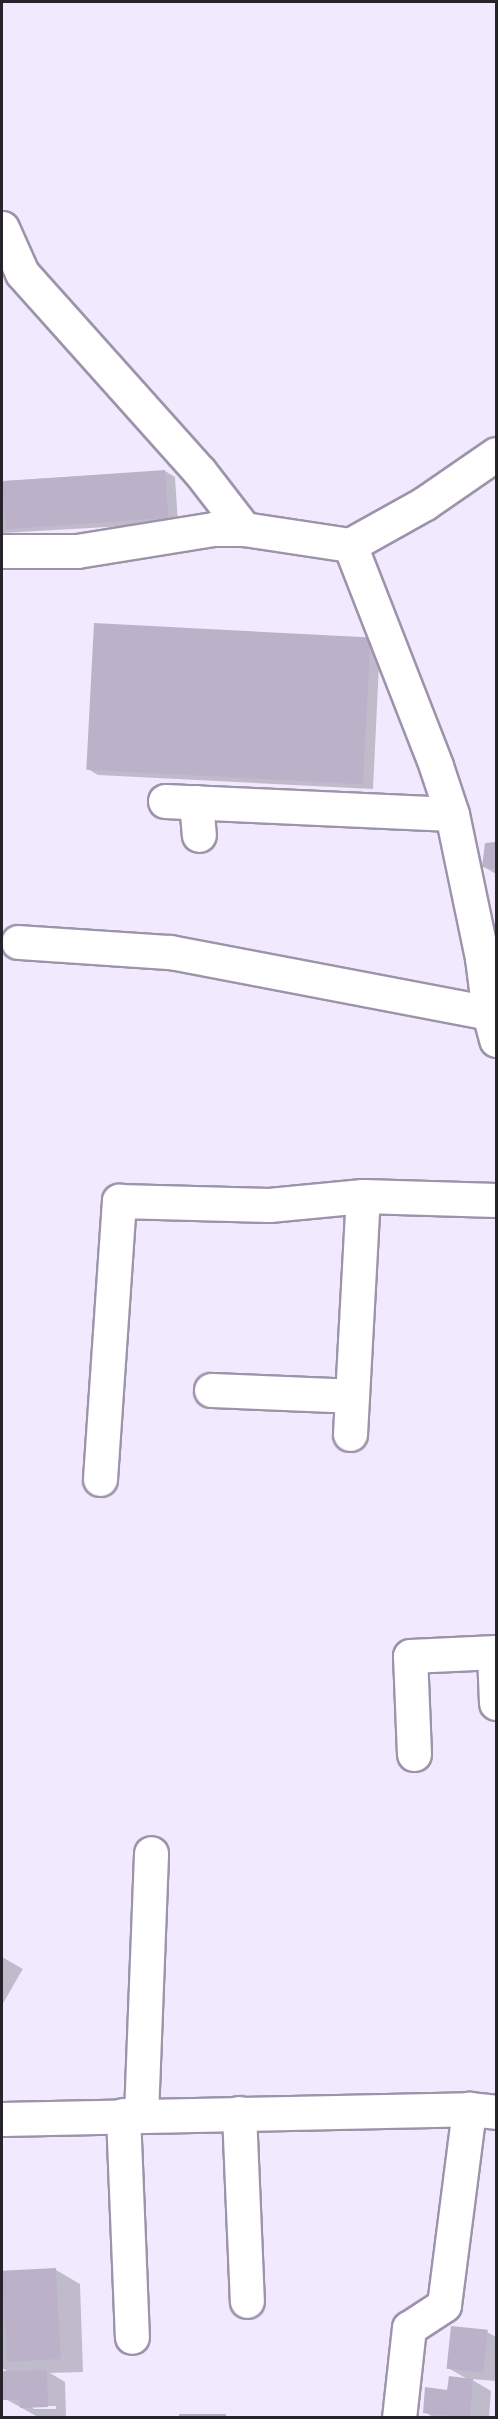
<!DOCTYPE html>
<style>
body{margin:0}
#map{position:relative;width:498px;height:2419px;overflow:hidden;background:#f1eafe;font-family:Barlow,sans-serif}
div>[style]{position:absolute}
.shadow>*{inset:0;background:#0003;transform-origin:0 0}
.building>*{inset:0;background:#bbb2ca;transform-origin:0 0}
.roads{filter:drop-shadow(2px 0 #9d94ab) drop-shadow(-2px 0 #9d94ab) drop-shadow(0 2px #9d94ab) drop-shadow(0 -2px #9d94ab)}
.minor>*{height:33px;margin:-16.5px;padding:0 16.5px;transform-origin:16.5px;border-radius:16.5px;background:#fff}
span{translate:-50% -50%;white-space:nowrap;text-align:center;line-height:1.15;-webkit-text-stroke:4.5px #f1eafe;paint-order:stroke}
.frame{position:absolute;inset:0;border:3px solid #27232c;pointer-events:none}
</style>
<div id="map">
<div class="shadow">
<i style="clip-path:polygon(165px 471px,175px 477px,178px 523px,2px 533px,2px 481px)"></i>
<i style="clip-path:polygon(95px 624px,380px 644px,373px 789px,98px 775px,88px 769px)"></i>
<i style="clip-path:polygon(496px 844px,496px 874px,484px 867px,486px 845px)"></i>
<i style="left:2px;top:1957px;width:24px;height:125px;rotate:30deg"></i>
<i style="clip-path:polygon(evenodd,56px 2270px,80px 2284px,83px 2372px,50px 2373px,65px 2382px,66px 2417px,20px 2418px,38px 2417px,2px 2397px,2px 2400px,2px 2382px,4px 2384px,9px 2372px,2px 2368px,2px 2272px,56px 2270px,31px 2406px,56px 2406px,56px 2409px,34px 2409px,31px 2406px)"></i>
<i style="clip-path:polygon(487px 2332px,496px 2337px,496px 2381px,471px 2379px,491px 2391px,489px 2418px,434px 2418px,425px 2412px,449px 2391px,469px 2380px,448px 2368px)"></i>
</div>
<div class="building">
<i style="left:165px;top:470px;width:48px;height:163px;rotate:86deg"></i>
<i style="left:94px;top:623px;width:277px;height:147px;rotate:3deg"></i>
<i style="clip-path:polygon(496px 842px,496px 869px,482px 867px,485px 843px)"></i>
<i style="left:56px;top:2268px;width:91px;height:54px;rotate:87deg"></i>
<i style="left:451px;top:2326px;width:37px;height:43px;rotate:6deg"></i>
<i style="clip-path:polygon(47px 2370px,48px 2407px,20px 2408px,20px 2400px,3px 2400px,2px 2371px)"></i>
<i style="clip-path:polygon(449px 2376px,473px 2379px,470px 2418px,423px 2413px,425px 2387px,447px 2390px)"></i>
<i style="left:179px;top:2414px;width:47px;height:4px"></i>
</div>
<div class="roads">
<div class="minor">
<i style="left:2px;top:228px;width:49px;rotate:66deg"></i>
<i style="left:22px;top:273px;width:267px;rotate:48.2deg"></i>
<i style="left:200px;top:472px;width:72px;rotate:52.3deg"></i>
<i style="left:350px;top:545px;width:237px;rotate:68.7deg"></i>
<i style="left:436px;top:766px;width:51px;rotate:71.6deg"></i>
<i style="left:452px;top:814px;width:147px;rotate:78.2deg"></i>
<i style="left:482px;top:958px;width:55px;rotate:82.7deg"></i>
<i style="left:489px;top:1013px;width:28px;rotate:75deg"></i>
<i style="left:2px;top:551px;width:75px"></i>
<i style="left:77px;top:551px;width:138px;rotate:-9.2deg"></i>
<i style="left:213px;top:529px;width:31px"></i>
<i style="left:244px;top:529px;width:107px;rotate:8.6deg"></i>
<i style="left:350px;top:545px;width:86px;rotate:-29.2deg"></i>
<i style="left:425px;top:503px;width:86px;rotate:-34.6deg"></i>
<i style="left:165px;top:801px;width:287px;rotate:2.6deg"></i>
<i style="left:196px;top:802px;width:33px;rotate:85deg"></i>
<i style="left:18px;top:942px;width:152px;rotate:3.8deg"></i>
<i style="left:170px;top:952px;width:325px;rotate:10.8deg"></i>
<i style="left:211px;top:1390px;width:141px;rotate:2.4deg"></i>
<i style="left:350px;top:1434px;width:238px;rotate:-86.9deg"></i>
<i style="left:100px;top:1479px;width:279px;rotate:-86.1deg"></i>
<i style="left:119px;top:1201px;width:150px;rotate:1.5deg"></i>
<i style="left:269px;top:1205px;width:94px;rotate:-5.5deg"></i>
<i style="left:363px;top:1196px;width:133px;rotate:1.7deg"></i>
<i style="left:494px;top:1653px;width:50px;rotate:87.7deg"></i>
<i style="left:414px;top:1754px;width:98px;rotate:-92.3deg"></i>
<i style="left:410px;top:1656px;width:86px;rotate:-2.7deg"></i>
<i style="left:239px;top:2113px;width:188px;rotate:87.6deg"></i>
<i style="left:123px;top:2115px;width:222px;rotate:87.7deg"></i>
<i style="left:141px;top:2115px;width:262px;rotate:-87.8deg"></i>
<i style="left:2px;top:2119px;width:467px;rotate:-1.2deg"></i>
<i style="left:469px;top:2109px;width:27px;rotate:6deg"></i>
<i style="left:399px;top:2418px;width:91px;rotate:-83.7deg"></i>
<i style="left:409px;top:2328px;width:42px;rotate:-33.3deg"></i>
<i style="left:444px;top:2305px;width:198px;rotate:-82.7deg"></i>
</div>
</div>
<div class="frame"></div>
</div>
